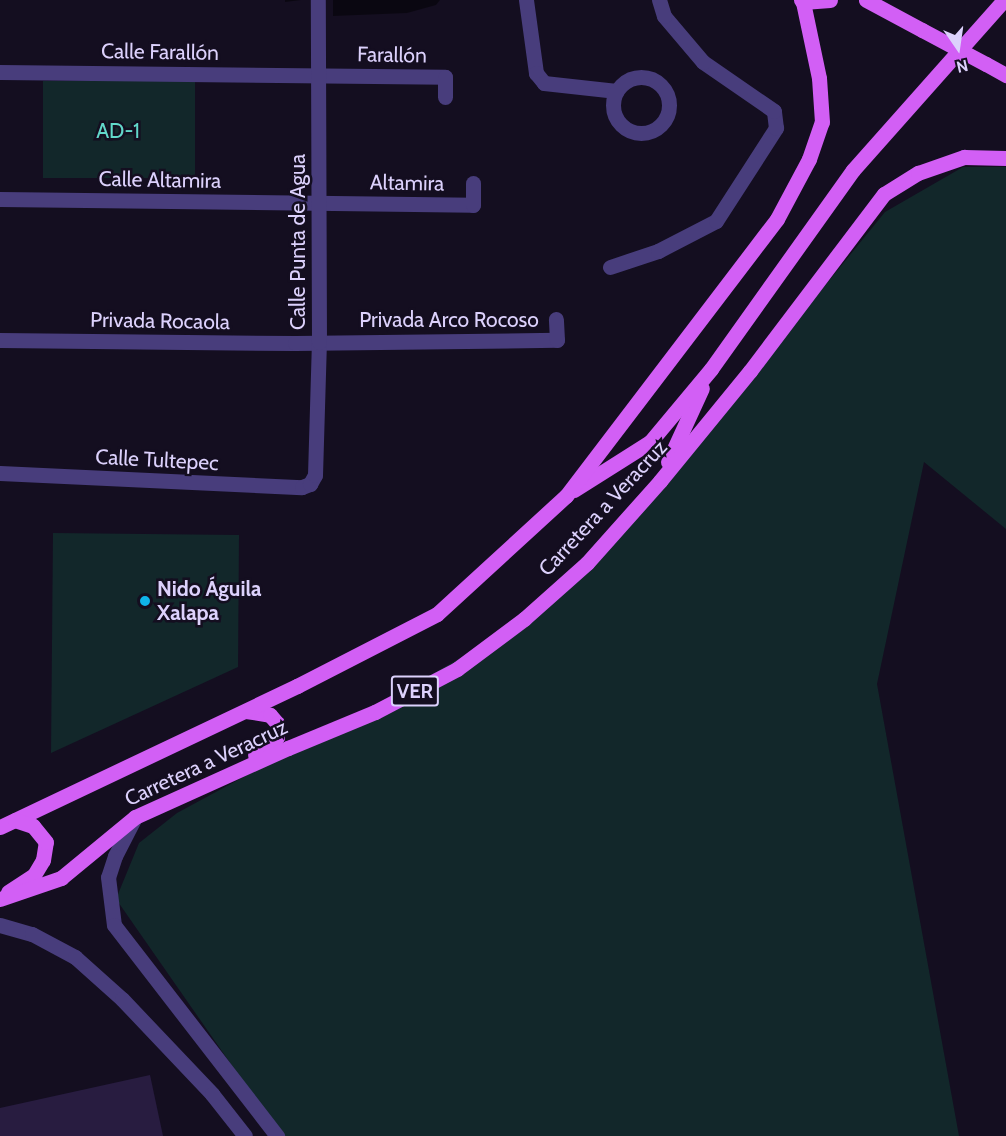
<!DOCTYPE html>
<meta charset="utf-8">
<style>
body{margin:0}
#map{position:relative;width:1006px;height:1136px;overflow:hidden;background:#140e20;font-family:Cabin,sans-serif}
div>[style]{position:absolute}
.green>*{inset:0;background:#12272a;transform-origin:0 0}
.shadow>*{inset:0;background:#0007}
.building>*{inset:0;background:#281c40}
.minor>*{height:15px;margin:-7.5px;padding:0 7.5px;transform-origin:7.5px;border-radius:7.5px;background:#483d7c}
.minor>.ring{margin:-7.5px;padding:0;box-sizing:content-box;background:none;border:15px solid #483d7c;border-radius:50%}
.major>*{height:15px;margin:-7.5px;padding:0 7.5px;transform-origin:7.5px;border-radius:7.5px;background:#d25ff5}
.major-bridge>*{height:15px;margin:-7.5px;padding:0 7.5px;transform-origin:7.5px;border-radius:7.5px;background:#d25ff5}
.dots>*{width:16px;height:16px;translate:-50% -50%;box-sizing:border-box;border:3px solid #140e20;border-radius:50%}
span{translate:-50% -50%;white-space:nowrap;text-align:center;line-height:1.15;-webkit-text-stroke:5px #140e20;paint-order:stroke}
.shield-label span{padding:2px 4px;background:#140e20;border:2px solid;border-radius:4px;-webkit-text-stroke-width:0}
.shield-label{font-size:20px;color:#dcd1fc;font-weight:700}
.street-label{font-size:21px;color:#dcd1fc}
.park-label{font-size:21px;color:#62d7ca}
.poi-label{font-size:21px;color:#dcd1fc;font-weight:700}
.left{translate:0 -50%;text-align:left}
.north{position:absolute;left:928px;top:18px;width:60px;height:60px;-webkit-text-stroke:4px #140e20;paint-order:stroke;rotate:167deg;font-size:16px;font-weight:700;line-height:24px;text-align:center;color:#dcd1fc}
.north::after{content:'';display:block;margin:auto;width:21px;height:27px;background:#dcd1fc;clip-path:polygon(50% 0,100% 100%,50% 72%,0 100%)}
</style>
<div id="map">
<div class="green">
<i style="left:43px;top:81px;width:152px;height:97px"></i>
<i style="clip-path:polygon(963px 167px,1006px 167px,1006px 529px,924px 462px,877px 684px,959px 1136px,281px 1136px,116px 899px,139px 843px,177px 813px,379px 704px,531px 618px,655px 494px,885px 212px)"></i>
<i style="clip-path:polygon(53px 533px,239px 535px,238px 667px,51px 753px)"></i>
</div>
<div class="shadow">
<i style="clip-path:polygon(285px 0,301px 0,285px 2px)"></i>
<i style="clip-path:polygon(333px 0,440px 0,436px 5px,407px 13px,333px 16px)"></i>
</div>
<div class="building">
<i style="clip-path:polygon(150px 1075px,163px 1136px,0 1136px,0 1108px)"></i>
</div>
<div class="minor">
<i style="left:526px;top:0;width:74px;rotate:82.2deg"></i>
<i style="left:536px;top:73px;width:13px;rotate:51deg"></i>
<i style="left:544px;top:83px;width:73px;rotate:6.3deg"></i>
<i style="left:0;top:72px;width:445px;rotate:0.6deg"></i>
<i style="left:445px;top:77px;width:20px;rotate:90deg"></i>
<i class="ring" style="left:613px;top:77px;width:41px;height:41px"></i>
<i style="left:0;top:199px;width:473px;rotate:0.7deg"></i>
<i style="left:473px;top:205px;width:22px;rotate:-90deg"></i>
<i style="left:610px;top:267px;width:51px;rotate:-18.4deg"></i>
<i style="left:658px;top:251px;width:65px;rotate:-27.3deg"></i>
<i style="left:716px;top:221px;width:111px;rotate:-57.2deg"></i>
<i style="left:776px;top:128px;width:17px;rotate:-97deg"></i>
<i style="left:774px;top:111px;width:86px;rotate:-145.4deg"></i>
<i style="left:703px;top:62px;width:60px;rotate:-130.3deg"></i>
<i style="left:664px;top:16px;width:17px;rotate:-107deg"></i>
<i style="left:0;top:340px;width:295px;rotate:0.6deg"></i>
<i style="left:295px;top:343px;width:262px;rotate:-0.7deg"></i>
<i style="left:557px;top:340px;width:21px;rotate:-93deg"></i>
<i style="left:0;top:473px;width:302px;rotate:2.7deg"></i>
<i style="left:302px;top:487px;width:9px;rotate:-21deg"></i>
<i style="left:310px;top:484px;width:10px;rotate:-61deg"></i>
<i style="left:315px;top:475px;width:133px;rotate:-88.3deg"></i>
<i style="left:319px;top:342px;width:342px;rotate:-90.2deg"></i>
<i style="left:135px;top:817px;width:44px;rotate:117.1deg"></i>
<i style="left:115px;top:856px;width:22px;rotate:108deg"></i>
<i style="left:108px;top:877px;width:48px;rotate:82.9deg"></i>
<i style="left:114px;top:925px;width:267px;rotate:52.3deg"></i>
<i style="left:0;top:925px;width:33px;rotate:16deg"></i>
<i style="left:32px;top:934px;width:49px;rotate:28.1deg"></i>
<i style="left:75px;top:957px;width:63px;rotate:41.8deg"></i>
<i style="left:122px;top:999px;width:131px;rotate:46.5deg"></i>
<i style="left:212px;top:1094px;width:53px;rotate:51.8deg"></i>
</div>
<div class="major">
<i style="left:801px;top:0;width:3px;rotate:45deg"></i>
<i style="left:803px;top:2px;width:27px;rotate:-4deg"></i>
<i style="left:866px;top:0;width:64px;rotate:28.2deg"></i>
<i style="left:986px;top:64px;width:23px;rotate:29deg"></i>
<i style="left:668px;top:462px;width:81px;rotate:-65.3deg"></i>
<i style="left:574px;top:490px;width:90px;rotate:-32.3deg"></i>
<i style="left:650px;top:442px;width:95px;rotate:-50.1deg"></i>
<i style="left:711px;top:369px;width:244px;rotate:-54.5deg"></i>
<i style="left:853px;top:170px;width:227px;rotate:-48.4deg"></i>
<i style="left:246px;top:711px;width:24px;rotate:9deg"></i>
<i style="left:270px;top:715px;width:11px;rotate:49deg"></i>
<i style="left:277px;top:723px;width:14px;rotate:90deg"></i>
<i style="left:277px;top:737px;width:13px;rotate:129deg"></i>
<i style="left:269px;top:747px;width:16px;rotate:150deg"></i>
<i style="left:0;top:827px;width:329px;rotate:-25.4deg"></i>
<i style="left:297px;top:686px;width:157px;rotate:-27.2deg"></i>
<i style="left:437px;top:614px;width:175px;rotate:-42.5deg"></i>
<i style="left:566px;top:496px;width:348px;rotate:-52.7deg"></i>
<i style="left:777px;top:219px;width:68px;rotate:-61.9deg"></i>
<i style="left:809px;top:159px;width:39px;rotate:-71deg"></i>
<i style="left:822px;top:122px;width:44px;rotate:-93.9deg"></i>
<i style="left:819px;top:78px;width:78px;rotate:-101.9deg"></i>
<i style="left:8px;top:892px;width:31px;rotate:-33deg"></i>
<i style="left:34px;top:875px;width:17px;rotate:-59deg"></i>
<i style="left:43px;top:860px;width:18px;rotate:-81deg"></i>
<i style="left:46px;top:842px;width:21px;rotate:-129deg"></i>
<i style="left:33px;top:826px;width:19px;rotate:-162deg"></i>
<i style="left:0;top:899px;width:65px;rotate:-19deg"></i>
<i style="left:61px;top:878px;width:96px;rotate:-39.5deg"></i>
<i style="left:135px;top:817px;width:168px;rotate:-24.3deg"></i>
<i style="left:288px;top:748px;width:94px;rotate:-22.5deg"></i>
<i style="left:375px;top:712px;width:93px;rotate:-27.7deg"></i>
<i style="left:457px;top:669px;width:84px;rotate:-36.7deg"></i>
<i style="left:524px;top:619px;width:84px;rotate:-41.6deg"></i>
<i style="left:587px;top:563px;width:110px;rotate:-48.3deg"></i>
<i style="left:660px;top:481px;width:142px;rotate:-50.7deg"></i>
<i style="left:750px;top:371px;width:222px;rotate:-52.9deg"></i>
<i style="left:884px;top:194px;width:40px;rotate:-32deg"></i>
<i style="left:918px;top:173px;width:49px;rotate:-19.2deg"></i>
<i style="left:964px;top:157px;width:42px;rotate:1.4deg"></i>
</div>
<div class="major-bridge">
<i style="left:922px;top:30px;width:72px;rotate:28deg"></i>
</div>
<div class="dots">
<i style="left:145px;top:601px;background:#0fb4ea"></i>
</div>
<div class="shield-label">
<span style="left:415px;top:691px">VER</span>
</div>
<div class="street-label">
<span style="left:160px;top:52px;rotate:1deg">Calle Farallón</span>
<span style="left:392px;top:55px;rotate:1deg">Farallón</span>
<span style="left:160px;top:180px;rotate:1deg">Calle Altamira</span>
<span style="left:407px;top:183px;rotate:1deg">Altamira</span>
<span style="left:298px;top:242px;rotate:-90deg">Calle Punta de Agua</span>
<span style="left:449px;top:320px">Privada Arco Rocoso</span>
<span style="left:160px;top:321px;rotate:1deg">Privada Rocaola</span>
<span style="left:157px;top:460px;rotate:3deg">Calle Tultepec</span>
<span style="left:603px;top:508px;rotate:-47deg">Carretera a Veracruz</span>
<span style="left:206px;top:763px;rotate:-25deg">Carretera a Veracruz</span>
</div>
<div class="park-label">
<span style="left:118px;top:131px">AD-1</span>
</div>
<div class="poi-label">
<span class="left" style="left:157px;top:601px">Nido Águila<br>Xalapa</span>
</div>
<div class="north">N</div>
</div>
